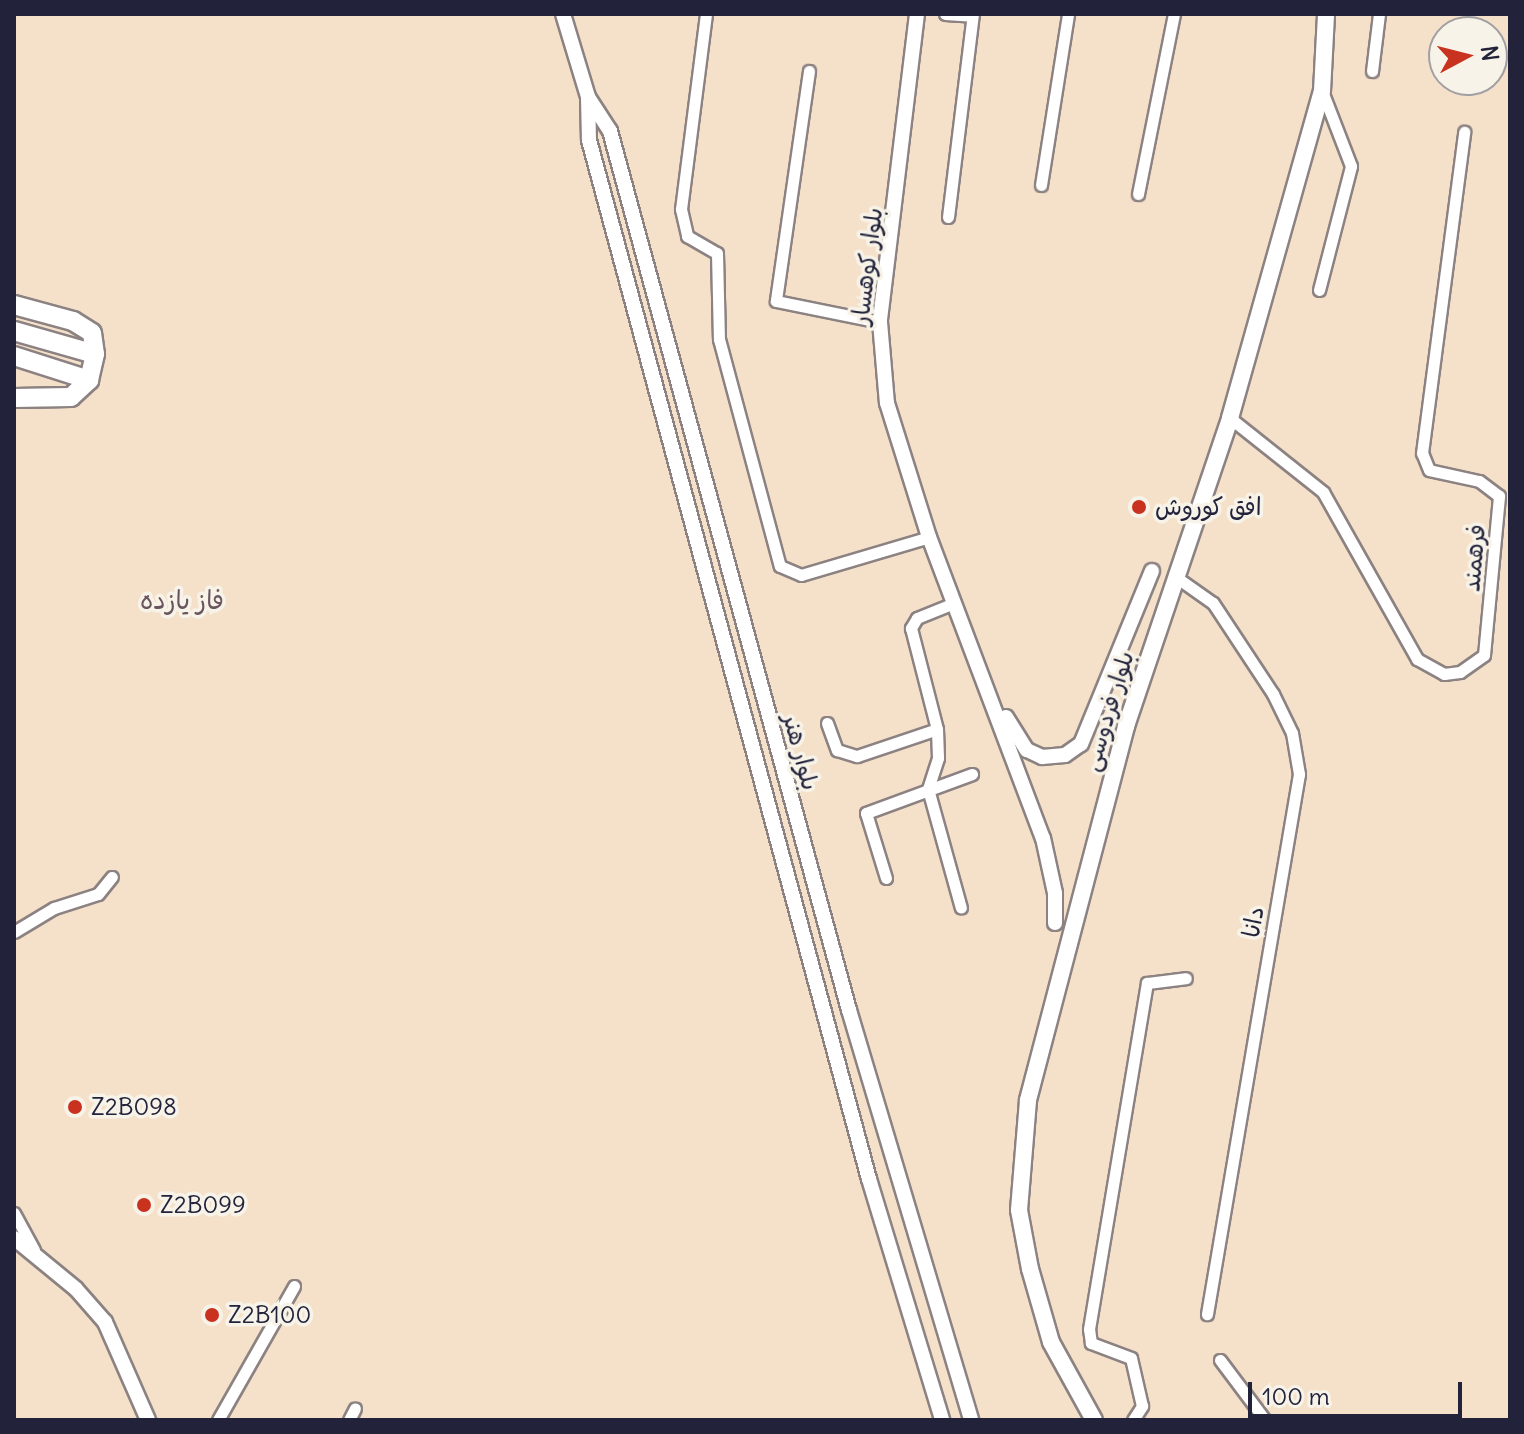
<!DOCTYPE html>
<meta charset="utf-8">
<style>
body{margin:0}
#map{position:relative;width:1524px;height:1434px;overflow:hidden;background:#f5e1ca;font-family:Delius,"Playpen Sans Arabic",sans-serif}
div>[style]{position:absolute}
.roads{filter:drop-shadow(2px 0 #8c8282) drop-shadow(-2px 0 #8c8282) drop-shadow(0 2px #8c8282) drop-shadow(0 -2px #8c8282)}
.minor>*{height:11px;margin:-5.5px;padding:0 5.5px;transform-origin:5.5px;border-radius:5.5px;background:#fff}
.tertiary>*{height:14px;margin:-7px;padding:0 7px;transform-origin:7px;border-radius:7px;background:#fff}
.secondary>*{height:16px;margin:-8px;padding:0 8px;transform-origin:8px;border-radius:8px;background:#fff}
.primary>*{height:18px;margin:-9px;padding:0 9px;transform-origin:9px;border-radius:9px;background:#fff}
.dots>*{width:22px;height:22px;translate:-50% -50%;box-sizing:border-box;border:4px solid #f7f3e8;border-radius:50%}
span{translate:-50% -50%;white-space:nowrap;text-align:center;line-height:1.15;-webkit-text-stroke:7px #f7f3e8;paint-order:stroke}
.street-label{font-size:24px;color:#22223b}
.poi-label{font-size:24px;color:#22223b}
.left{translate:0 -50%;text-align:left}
.neighbourhood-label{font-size:26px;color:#6a545e}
.frame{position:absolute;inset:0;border:16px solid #22223b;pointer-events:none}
.north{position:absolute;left:1428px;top:16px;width:80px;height:80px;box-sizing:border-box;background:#f7f3e8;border:2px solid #a29fa3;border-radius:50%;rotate:83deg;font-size:22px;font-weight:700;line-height:32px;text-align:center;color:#22223b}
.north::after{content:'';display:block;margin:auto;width:28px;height:36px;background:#c8321e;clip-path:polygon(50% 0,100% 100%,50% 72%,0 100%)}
.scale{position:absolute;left:1248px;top:1382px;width:214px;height:36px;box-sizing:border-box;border:4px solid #22223b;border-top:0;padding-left:10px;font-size:24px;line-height:28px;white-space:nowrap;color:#22223b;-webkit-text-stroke:6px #f7f3e8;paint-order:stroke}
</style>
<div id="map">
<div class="roads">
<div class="minor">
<i style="left:706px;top:14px;width:197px;rotate:97.3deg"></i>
<i style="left:681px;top:209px;width:28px;rotate:77deg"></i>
<i style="left:687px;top:236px;width:34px;rotate:30deg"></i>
<i style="left:717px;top:253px;width:86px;rotate:88.7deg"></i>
<i style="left:719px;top:339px;width:235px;rotate:75deg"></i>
<i style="left:780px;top:566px;width:23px;rotate:23deg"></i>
<i style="left:801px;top:575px;width:134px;rotate:-16.5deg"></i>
<i style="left:945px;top:14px;width:27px;rotate:4deg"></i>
<i style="left:809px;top:71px;width:232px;rotate:98.2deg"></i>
<i style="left:776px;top:301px;width:106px;rotate:11.4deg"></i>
<i style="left:1372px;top:71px;width:57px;rotate:-83deg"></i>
<i style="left:1041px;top:185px;width:173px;rotate:-81deg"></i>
<i style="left:1138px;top:194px;width:184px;rotate:-78.7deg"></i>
<i style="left:948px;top:217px;width:205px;rotate:-83deg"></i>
<i style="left:1319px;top:290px;width:128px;rotate:-75.5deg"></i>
<i style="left:1351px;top:166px;width:80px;rotate:-111.1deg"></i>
<i style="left:1230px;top:418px;width:119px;rotate:38.5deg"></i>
<i style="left:1323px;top:492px;width:192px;rotate:60.6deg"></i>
<i style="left:1417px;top:659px;width:31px;rotate:29deg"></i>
<i style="left:1444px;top:674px;width:16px;rotate:-7deg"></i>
<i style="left:1460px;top:672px;width:29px;rotate:-35deg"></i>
<i style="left:1484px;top:655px;width:160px;rotate:-84.6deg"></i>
<i style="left:1499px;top:496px;width:25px;rotate:-143deg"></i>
<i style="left:1479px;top:481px;width:51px;rotate:-167.6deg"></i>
<i style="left:1429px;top:470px;width:18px;rotate:-112deg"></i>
<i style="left:1422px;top:453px;width:324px;rotate:-82.5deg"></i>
<i style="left:1176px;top:577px;width:45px;rotate:35.1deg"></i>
<i style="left:1213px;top:603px;width:109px;rotate:56.6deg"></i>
<i style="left:1273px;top:694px;width:43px;rotate:64deg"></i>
<i style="left:1292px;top:733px;width:42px;rotate:80.3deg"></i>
<i style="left:1299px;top:774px;width:548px;rotate:99.67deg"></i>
<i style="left:954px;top:603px;width:40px;rotate:158deg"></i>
<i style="left:917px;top:618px;width:12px;rotate:121deg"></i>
<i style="left:911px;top:628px;width:104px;rotate:75.6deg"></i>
<i style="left:937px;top:729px;width:29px;rotate:88deg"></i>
<i style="left:938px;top:758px;width:33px;rotate:108deg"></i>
<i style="left:928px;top:789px;width:123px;rotate:74.5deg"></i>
<i style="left:827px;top:723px;width:29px;rotate:70deg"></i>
<i style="left:837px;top:750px;width:21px;rotate:17deg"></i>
<i style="left:857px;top:756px;width:84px;rotate:-18.6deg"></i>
<i style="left:886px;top:878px;width:68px;rotate:-107.1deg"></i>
<i style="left:866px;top:813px;width:113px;rotate:-20.2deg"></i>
<i style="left:14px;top:932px;width:47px;rotate:-31deg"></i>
<i style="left:54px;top:908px;width:46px;rotate:-17.7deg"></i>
<i style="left:98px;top:894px;width:22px;rotate:-51deg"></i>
<i style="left:14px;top:1213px;width:42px;rotate:61.6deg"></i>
<i style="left:1220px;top:1360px;width:75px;rotate:53.1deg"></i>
<i style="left:218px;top:1420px;width:154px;rotate:-60.4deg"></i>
<i style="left:349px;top:1420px;width:13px;rotate:-63deg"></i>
<i style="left:1133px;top:1420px;width:17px;rotate:-57deg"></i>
<i style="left:1142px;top:1406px;width:49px;rotate:-102.9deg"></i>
<i style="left:1131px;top:1358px;width:43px;rotate:-159.4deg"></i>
<i style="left:1091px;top:1343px;width:14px;rotate:-98deg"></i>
<i style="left:1089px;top:1329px;width:351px;rotate:-80.5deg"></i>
<i style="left:1147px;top:983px;width:39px;rotate:-7deg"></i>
</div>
<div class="tertiary">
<i style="left:563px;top:14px;width:87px;rotate:73.2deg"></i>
<i style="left:588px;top:97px;width:40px;rotate:57.1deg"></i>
<i style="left:610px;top:131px;width:911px;rotate:74.79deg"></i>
<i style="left:849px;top:1010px;width:428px;rotate:73.4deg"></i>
<i style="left:917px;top:14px;width:310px;rotate:96.9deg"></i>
<i style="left:880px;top:322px;width:81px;rotate:85.1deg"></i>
<i style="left:887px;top:403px;width:140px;rotate:72.6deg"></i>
<i style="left:929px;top:537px;width:322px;rotate:69.3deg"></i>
<i style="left:1043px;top:838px;width:56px;rotate:77.7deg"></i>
<i style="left:1055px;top:893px;width:30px;rotate:90deg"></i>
<i style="left:588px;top:97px;width:43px;rotate:88.7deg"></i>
<i style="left:589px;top:140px;width:1076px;rotate:74.92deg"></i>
<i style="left:869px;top:1179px;width:252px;rotate:73.1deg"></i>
<i style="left:1006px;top:717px;width:39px;rotate:58deg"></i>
<i style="left:1027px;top:750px;width:17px;rotate:25deg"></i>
<i style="left:1042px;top:757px;width:23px;rotate:-5deg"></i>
<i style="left:1065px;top:755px;width:19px;rotate:-35deg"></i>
<i style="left:1081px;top:744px;width:187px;rotate:-67.7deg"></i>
<i style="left:14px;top:1238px;width:80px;rotate:39.4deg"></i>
<i style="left:76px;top:1289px;width:44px;rotate:48.7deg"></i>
<i style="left:105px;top:1322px;width:107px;rotate:66.3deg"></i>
</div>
<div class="secondary">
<i style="left:1094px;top:1420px;width:89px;rotate:-118.9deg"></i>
<i style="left:1051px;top:1342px;width:76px;rotate:-106deg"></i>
<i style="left:1030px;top:1269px;width:60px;rotate:-100.6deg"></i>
<i style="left:1019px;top:1210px;width:110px;rotate:-85.3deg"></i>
<i style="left:1028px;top:1100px;width:387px;rotate:-75.3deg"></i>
<i style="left:1126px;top:726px;width:325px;rotate:-71.3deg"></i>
<i style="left:1230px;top:418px;width:340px;rotate:-74.3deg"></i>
<i style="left:1322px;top:91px;width:77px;rotate:-87deg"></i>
</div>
<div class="primary">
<i style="left:14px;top:305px;width:61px;rotate:15.2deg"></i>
<i style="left:73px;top:321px;width:22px;rotate:32deg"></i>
<i style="left:92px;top:333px;width:21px;rotate:82deg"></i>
<i style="left:95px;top:354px;width:27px;rotate:103deg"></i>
<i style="left:14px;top:331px;width:84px;rotate:15.9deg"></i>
<i style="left:14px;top:356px;width:79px;rotate:17.7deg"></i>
<i style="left:14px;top:398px;width:57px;rotate:-1deg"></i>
<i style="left:71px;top:397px;width:25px;rotate:-43deg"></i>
</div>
</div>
<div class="dots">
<i style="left:1139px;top:507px;background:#c8321e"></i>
<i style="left:75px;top:1107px;background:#c8321e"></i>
<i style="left:144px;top:1205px;background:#c8321e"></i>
<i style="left:212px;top:1315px;background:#c8321e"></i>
</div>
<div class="street-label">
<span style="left:867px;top:266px;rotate:-83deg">بلوار کوهسار</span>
<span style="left:1474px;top:558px;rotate:-85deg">فرهمند</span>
<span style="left:1108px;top:711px;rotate:-73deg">بلوار فردوسی</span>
<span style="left:801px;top:752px;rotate:75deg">بلوار هنر</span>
<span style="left:1253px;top:922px;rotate:-80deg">دانا</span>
</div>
<div class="poi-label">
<span class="left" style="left:1155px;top:507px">افق کوروش</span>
<span class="left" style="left:91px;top:1107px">Z2B098</span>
<span class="left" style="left:160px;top:1205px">Z2B099</span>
<span class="left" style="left:228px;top:1315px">Z2B100</span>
</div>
<div class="neighbourhood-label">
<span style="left:182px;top:600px">فاز یازده</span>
</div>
<div class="frame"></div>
<div class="north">N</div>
<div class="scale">100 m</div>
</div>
